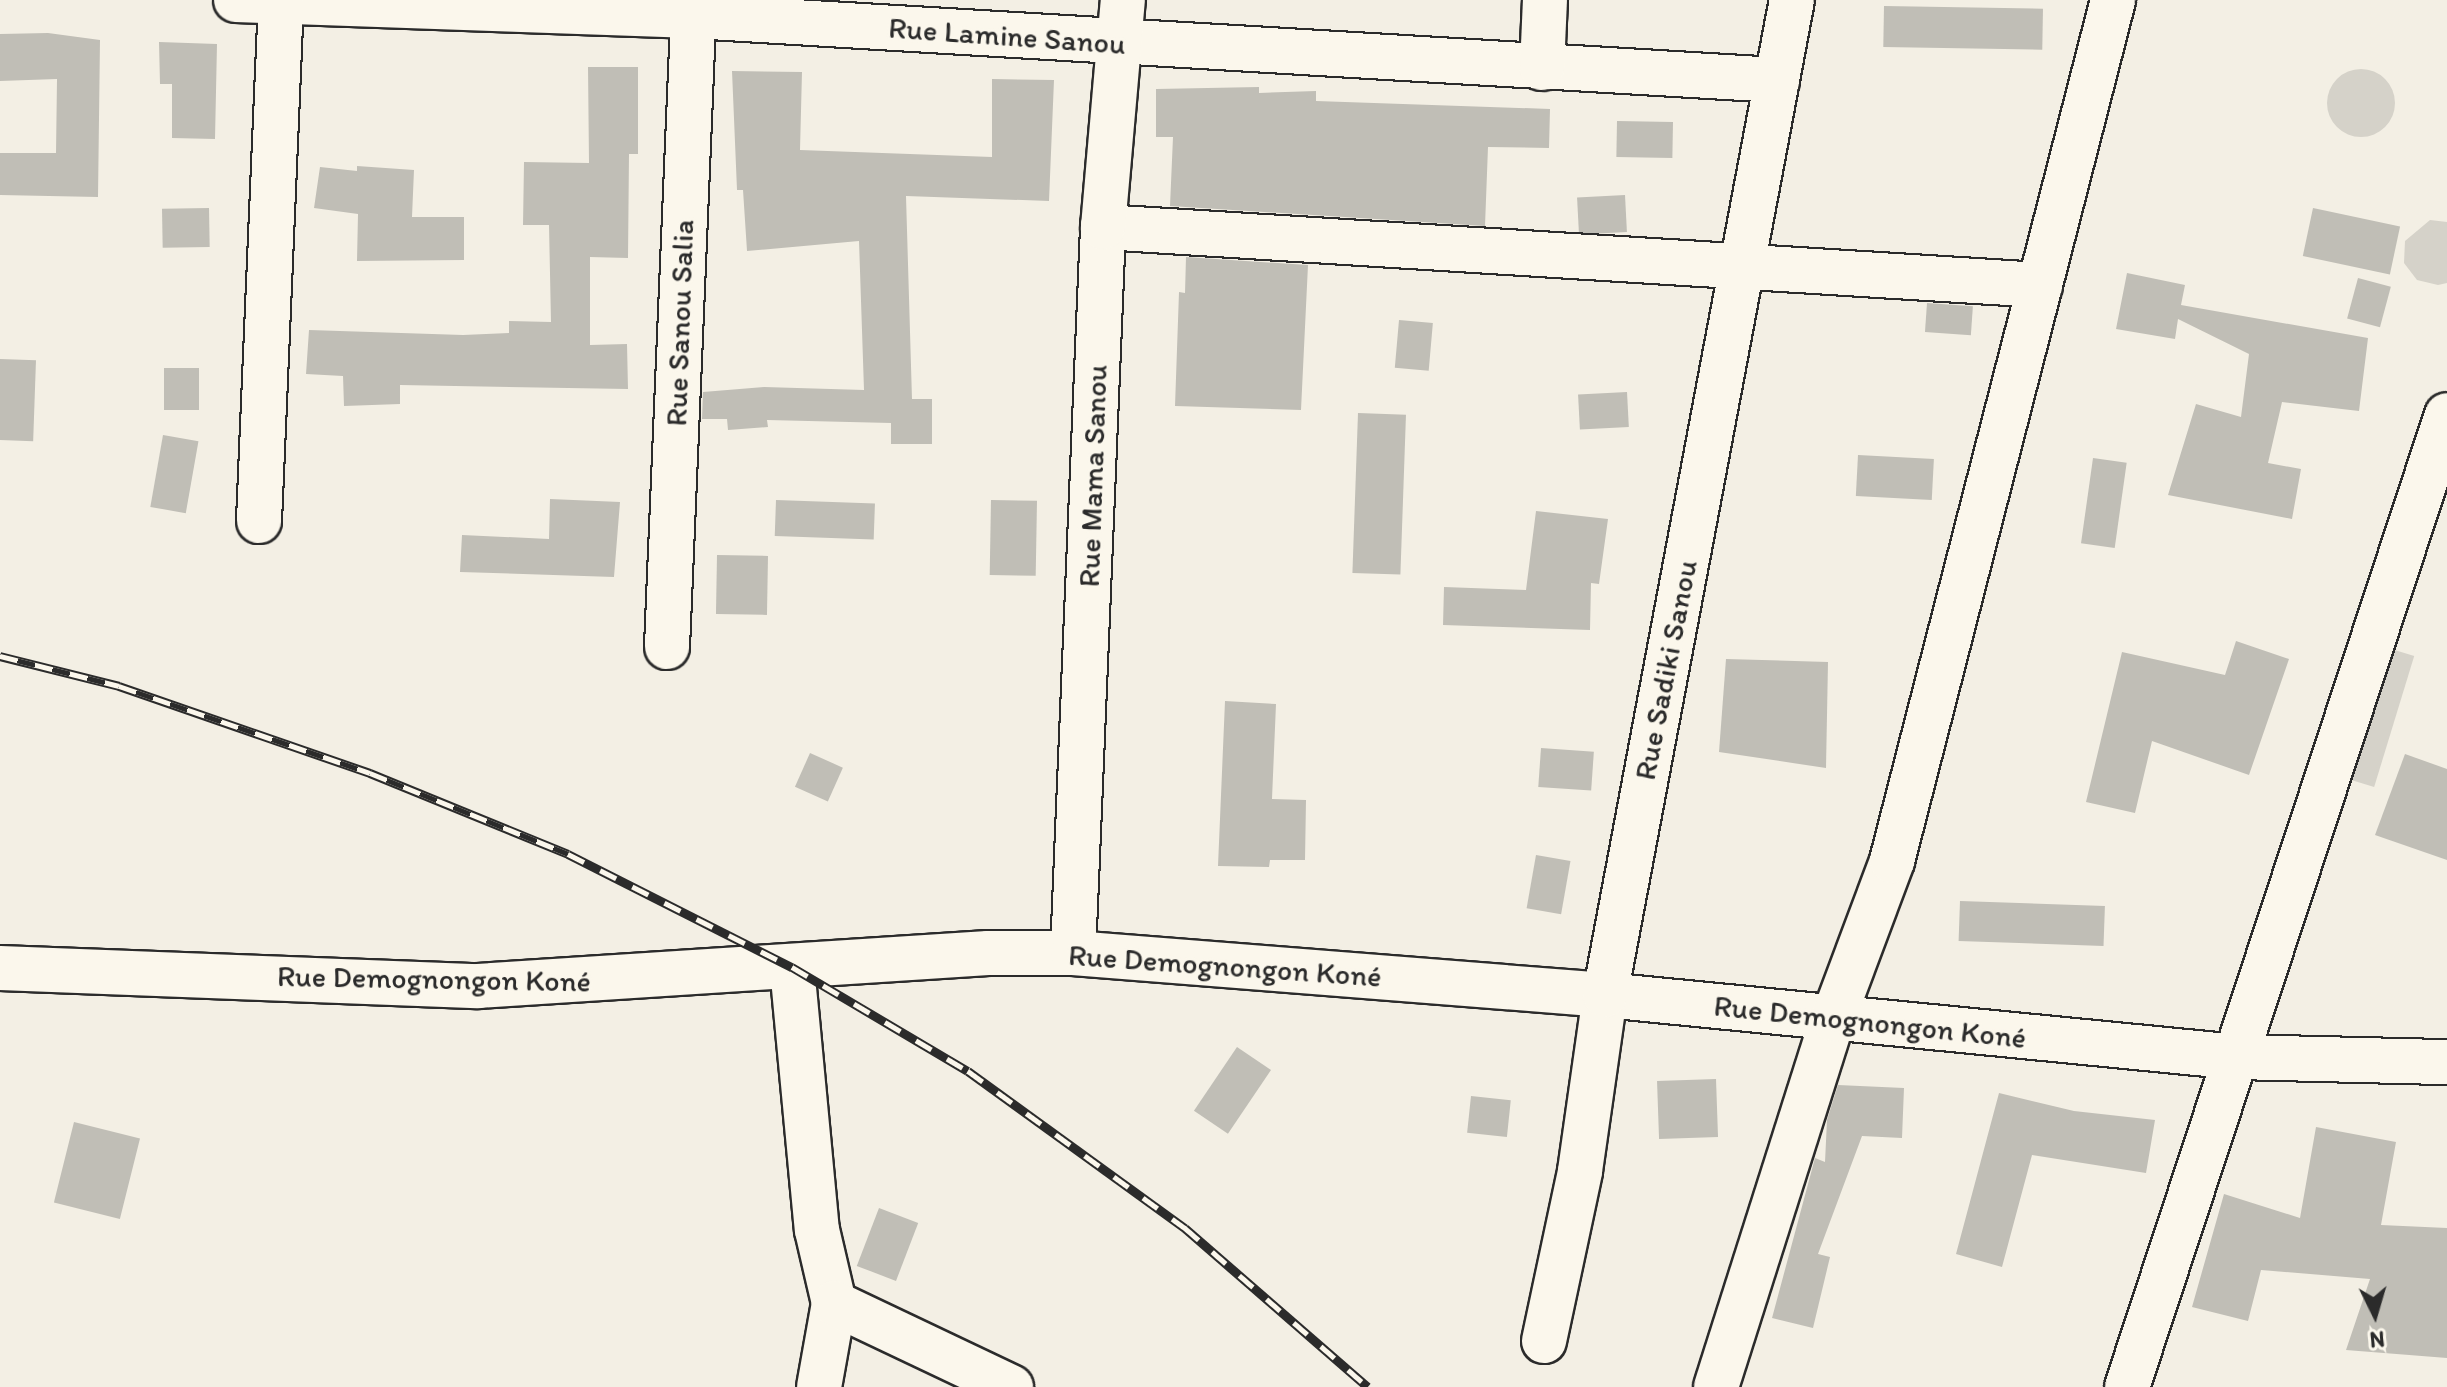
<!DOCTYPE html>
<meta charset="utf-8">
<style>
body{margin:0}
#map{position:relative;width:2447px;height:1387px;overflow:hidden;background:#f3efe4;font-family:Itim,sans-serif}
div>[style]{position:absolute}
.green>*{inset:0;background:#d5d2c9;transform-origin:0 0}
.round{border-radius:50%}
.building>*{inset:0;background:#c0beb6;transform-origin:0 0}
.roads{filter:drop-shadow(2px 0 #2b2b2b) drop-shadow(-2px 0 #2b2b2b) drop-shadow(0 2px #2b2b2b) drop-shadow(0 -2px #2b2b2b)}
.street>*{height:44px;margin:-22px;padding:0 22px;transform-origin:22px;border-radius:22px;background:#fbf7ec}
.rail>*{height:9px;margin-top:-4.5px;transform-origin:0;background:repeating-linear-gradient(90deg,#fbf7ec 0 18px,#2b2b2b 0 36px);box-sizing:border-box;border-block:2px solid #2b2b2b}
span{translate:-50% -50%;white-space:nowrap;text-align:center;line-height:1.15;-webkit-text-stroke:6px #fbf7ec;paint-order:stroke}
.street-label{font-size:30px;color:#2b2b2b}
.north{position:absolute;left:2335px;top:1275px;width:80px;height:80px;-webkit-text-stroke:6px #fbf7ec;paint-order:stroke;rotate:175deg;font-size:22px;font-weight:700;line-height:32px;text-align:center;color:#2b2b2b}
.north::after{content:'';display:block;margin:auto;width:28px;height:36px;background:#2b2b2b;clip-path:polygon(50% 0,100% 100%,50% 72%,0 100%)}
</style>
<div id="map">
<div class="green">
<i class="round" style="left:2327px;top:69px;width:68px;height:68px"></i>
<i style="clip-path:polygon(2430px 220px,2447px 222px,2447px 283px,2438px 285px,2417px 280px,2404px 263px,2405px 241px)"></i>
<i style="left:2375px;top:644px;width:41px;height:137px;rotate:17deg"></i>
</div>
<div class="building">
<i style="left:1884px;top:6px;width:159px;height:41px;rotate:1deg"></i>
<i style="clip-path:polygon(48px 33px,100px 40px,98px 197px,0 195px,0 153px,56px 153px,57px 79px,0 81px,0 34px)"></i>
<i style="clip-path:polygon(159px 42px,217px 44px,215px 139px,172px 138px,172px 84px,160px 84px)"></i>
<i style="clip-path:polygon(588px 67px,638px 67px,638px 154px,629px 154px,628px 258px,590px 257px,590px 345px,627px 344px,628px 389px,400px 385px,400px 404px,344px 406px,343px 376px,306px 374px,309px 330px,463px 335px,509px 333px,509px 321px,551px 322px,549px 225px,523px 225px,524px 162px,589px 163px)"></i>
<i style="clip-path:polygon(732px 71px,802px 72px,800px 150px,992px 157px,992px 79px,1054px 80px,1049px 201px,906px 196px,912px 399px,932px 399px,932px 444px,891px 444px,891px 423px,767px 420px,768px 427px,728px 430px,727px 419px,702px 419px,703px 392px,764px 387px,864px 390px,859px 241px,747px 251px,743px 190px,737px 190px)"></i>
<i style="clip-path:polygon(1259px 87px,1259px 93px,1316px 91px,1316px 101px,1550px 109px,1549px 148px,1488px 147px,1485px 226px,1170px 206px,1173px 137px,1156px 137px,1156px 89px)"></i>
<i style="left:1617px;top:121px;width:56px;height:36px;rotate:1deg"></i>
<i style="clip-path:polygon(357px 166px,414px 170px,412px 217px,464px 217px,464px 260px,357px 261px,358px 214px,314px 208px,320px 167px,357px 171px)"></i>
<i style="left:1625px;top:195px;width:37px;height:48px;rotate:87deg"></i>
<i style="left:209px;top:208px;width:39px;height:47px;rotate:89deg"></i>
<i style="left:2313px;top:208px;width:89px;height:49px;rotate:12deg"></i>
<i style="clip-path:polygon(1186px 257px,1308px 265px,1301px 410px,1175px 406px,1179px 292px,1185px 293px)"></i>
<i style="clip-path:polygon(2127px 273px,2185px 285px,2181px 305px,2368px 338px,2359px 411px,2282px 402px,2268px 463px,2301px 469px,2292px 519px,2168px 495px,2196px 404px,2241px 417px,2249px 354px,2178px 319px,2175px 339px,2116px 329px)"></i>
<i style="left:2358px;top:278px;width:34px;height:42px;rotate:15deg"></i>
<i style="left:1927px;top:303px;width:46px;height:29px;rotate:4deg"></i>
<i style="left:1399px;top:320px;width:34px;height:48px;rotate:5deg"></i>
<i style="left:0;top:359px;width:36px;height:81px;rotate:2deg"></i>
<i style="left:164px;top:368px;width:35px;height:42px"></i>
<i style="left:1627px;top:392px;width:35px;height:49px;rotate:87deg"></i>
<i style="left:1358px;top:413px;width:48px;height:160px;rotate:2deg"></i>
<i style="left:163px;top:435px;width:36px;height:73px;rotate:10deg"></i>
<i style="left:1858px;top:455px;width:76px;height:41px;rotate:3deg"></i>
<i style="left:2093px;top:458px;width:34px;height:86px;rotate:8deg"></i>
<i style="clip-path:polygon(550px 499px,620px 502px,614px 577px,460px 572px,462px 535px,549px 539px)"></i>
<i style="left:776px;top:500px;width:99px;height:36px;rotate:2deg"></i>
<i style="left:991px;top:500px;width:46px;height:75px;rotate:1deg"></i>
<i style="clip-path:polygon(1536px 511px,1608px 519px,1599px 584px,1591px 583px,1590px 630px,1443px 625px,1444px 587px,1526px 590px)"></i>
<i style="left:717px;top:555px;width:51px;height:59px;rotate:1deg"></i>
<i style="clip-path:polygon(2236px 641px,2289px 659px,2249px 775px,2152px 741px,2135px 813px,2086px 802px,2122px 652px,2225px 675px)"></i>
<i style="clip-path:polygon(1726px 659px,1828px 662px,1826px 768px,1719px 752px)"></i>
<i style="clip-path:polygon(1225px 701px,1276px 704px,1272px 799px,1306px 800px,1305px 860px,1270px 860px,1269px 867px,1218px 866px)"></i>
<i style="left:1541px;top:748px;width:53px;height:39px;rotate:4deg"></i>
<i style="left:810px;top:753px;width:36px;height:37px;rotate:24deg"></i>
<i style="clip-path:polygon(2405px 754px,2447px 769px,2447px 860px,2375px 835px)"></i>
<i style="left:1536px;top:855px;width:35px;height:54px;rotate:10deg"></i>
<i style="left:1960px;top:901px;width:145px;height:40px;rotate:2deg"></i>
<i style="left:1237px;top:1047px;width:41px;height:77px;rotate:34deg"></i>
<i style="left:1716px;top:1079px;width:58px;height:59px;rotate:88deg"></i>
<i style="clip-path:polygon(1838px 1085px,1904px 1088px,1902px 1138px,1862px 1136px,1818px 1254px,1830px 1257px,1813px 1328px,1772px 1318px,1815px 1158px,1825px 1162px,1827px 1120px)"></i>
<i style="clip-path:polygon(1999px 1093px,2074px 1111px,2155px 1120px,2146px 1173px,2032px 1155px,2002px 1267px,1956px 1254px)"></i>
<i style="left:1471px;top:1096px;width:40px;height:37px;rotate:6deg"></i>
<i style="left:74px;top:1122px;width:68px;height:83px;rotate:14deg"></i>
<i style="clip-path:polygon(2316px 1127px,2396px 1142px,2381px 1225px,2447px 1228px,2447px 1358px,2346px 1350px,2370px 1279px,2261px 1270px,2248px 1321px,2192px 1307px,2224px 1194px,2300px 1218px)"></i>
<i style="left:879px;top:1208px;width:42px;height:62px;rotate:21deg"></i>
</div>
<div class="roads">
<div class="street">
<i style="left:236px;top:0;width:457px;rotate:2deg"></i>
<i style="left:693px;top:16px;width:1086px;rotate:3.38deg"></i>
<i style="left:1542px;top:68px;width:68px;rotate:-87.5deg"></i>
<i style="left:1103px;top:227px;width:939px;rotate:3.54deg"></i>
<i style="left:259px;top:521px;width:521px;rotate:-87.58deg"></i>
<i style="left:667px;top:647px;width:648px;rotate:-87.61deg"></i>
<i style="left:1073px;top:953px;width:727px;rotate:-87.63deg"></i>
<i style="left:1103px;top:227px;width:228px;rotate:-85deg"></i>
<i style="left:792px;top:967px;width:264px;rotate:84.6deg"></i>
<i style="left:817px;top:1230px;width:75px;rotate:76.9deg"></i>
<i style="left:834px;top:1303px;width:85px;rotate:100.1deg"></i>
<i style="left:0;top:968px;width:478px;rotate:2.2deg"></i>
<i style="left:478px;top:986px;width:511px;rotate:-3.7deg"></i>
<i style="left:988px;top:953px;width:85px"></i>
<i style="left:1073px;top:953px;width:534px;rotate:4.51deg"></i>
<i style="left:1605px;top:995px;width:635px;rotate:5.6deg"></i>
<i style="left:2237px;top:1057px;width:210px;rotate:1.4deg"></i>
<i style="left:834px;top:1303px;width:196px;rotate:25.4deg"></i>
<i style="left:1544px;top:1341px;width:174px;rotate:-78deg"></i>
<i style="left:1580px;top:1171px;width:178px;rotate:-81.9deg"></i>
<i style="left:1605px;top:995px;width:1012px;rotate:-79.36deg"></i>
<i style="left:1716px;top:1387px;width:386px;rotate:-72.4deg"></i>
<i style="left:1833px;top:1019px;width:169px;rotate:-69.5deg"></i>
<i style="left:1892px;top:861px;width:889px;rotate:-75.6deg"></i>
<i style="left:2127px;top:1387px;width:1023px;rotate:-71.78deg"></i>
</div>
</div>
<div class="rail">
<i style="left:0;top:656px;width:123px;rotate:14.1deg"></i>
<i style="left:119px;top:686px;width:266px;rotate:19.1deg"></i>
<i style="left:370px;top:773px;width:214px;rotate:22.2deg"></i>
<i style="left:568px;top:854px;width:251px;rotate:26.8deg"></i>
<i style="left:792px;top:967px;width:204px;rotate:30.6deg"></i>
<i style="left:968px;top:1071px;width:268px;rotate:35.9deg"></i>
<i style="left:1185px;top:1228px;width:242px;rotate:41deg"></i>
</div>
<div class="street-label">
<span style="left:1007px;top:36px;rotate:4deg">Rue Lamine Sanou</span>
<span style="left:680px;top:323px;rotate:-88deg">Rue Sanou Salia</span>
<span style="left:1093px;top:476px;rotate:-88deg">Rue Mama Sanou</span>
<span style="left:1666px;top:670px;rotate:-79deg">Rue Sadiki Sanou</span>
<span style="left:1225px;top:966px;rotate:4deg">Rue Demognongon Koné</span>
<span style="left:434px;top:979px;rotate:1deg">Rue Demognongon Koné</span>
<span style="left:1870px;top:1022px;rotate:6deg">Rue Demognongon Koné</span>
</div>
<div class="north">N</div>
</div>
